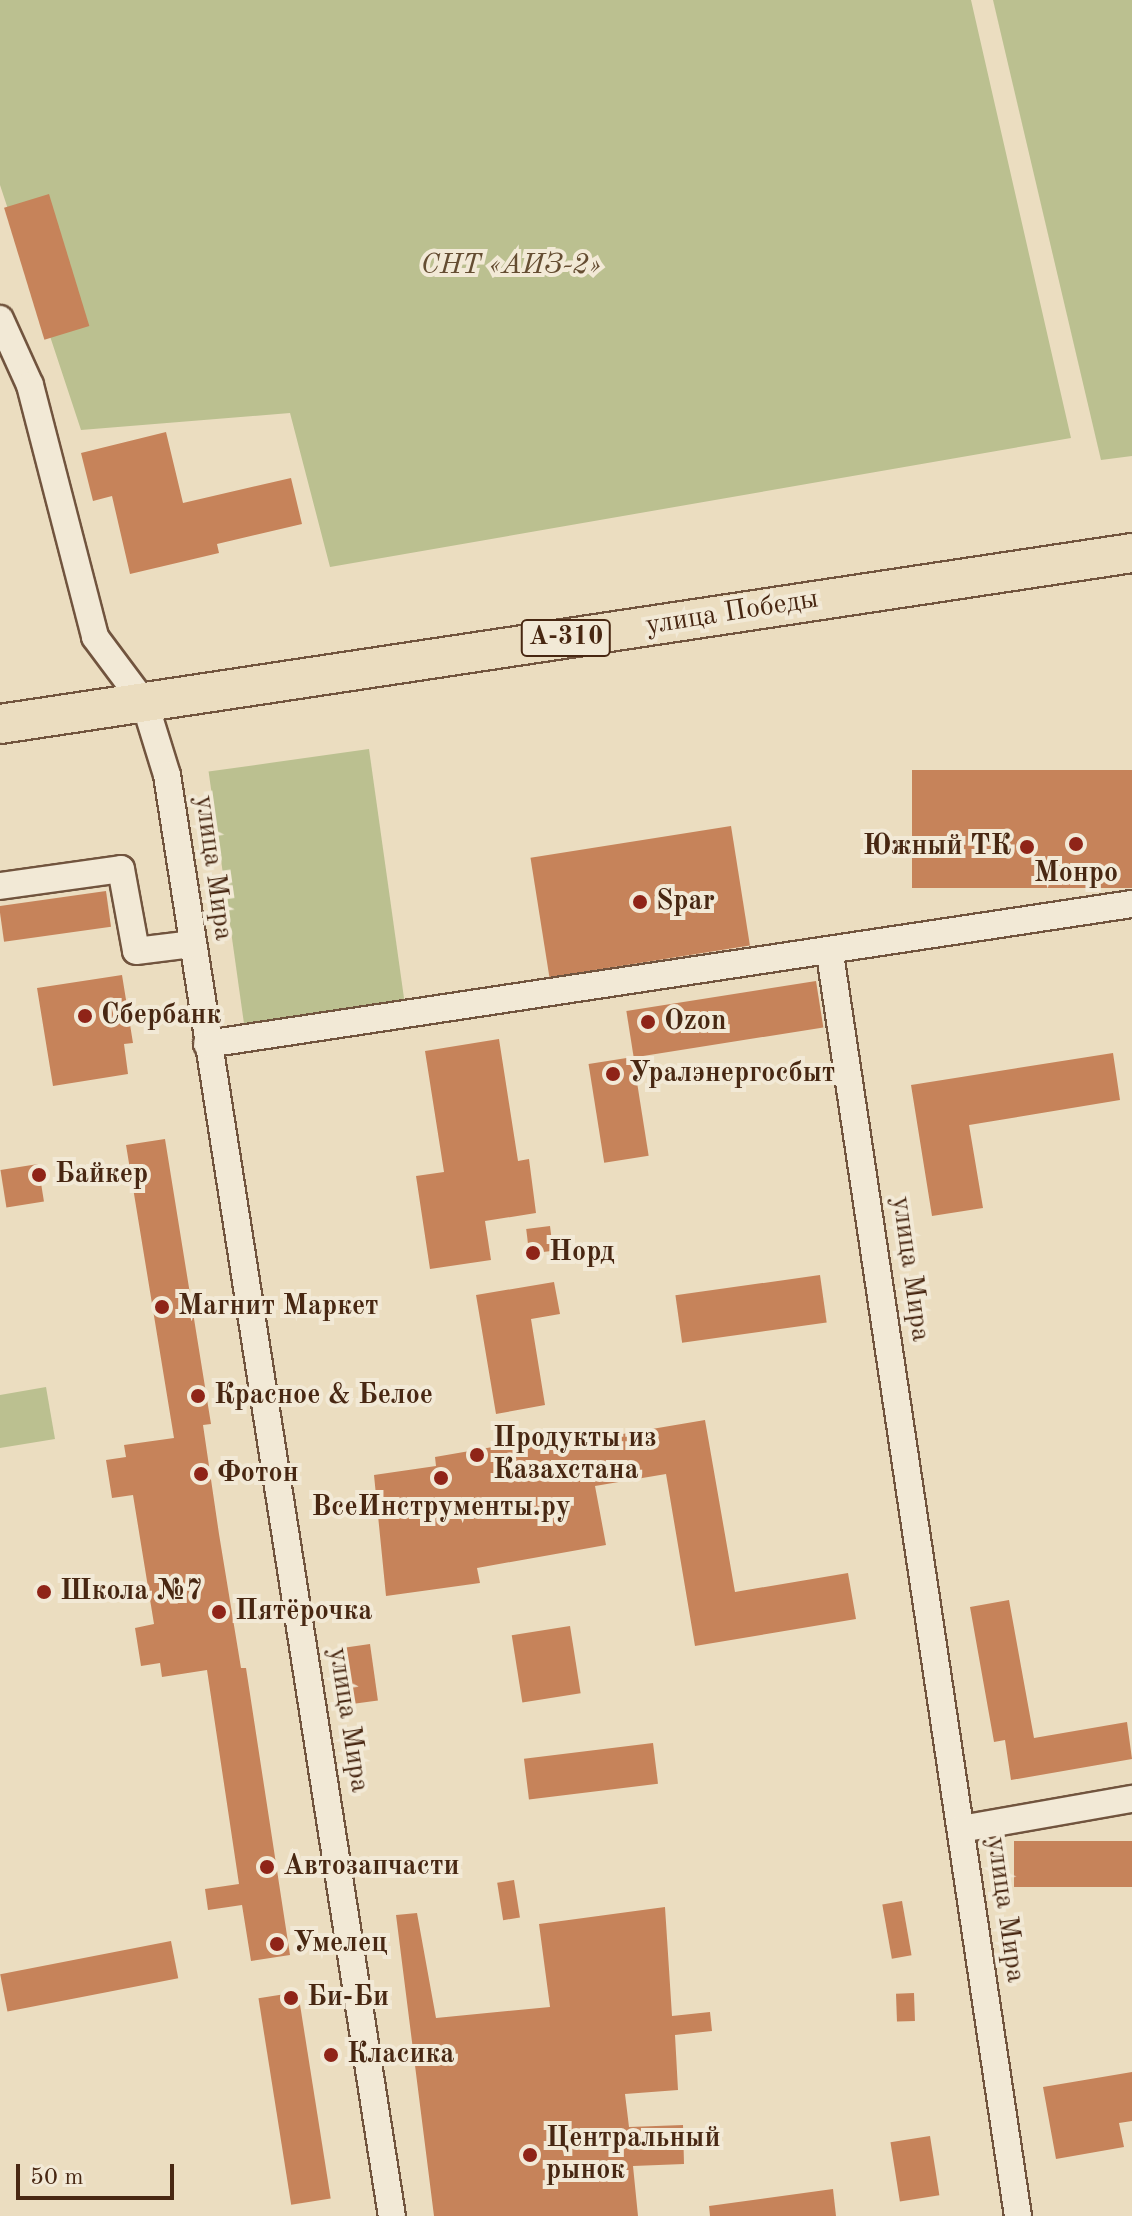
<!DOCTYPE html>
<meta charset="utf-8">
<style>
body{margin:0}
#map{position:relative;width:1132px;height:2216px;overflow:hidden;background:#ebddc0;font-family:"Old Standard TT",serif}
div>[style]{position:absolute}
.green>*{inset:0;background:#bbc090;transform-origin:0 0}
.building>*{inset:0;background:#c6835a;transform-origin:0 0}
.roads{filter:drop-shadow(2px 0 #71543e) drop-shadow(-2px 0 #71543e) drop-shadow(0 2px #71543e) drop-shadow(0 -2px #71543e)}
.minor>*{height:26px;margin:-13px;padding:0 13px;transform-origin:13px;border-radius:13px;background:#f2e9d6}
.highway>*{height:38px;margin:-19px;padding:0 19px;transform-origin:19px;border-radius:19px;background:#ebddc0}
.dots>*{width:22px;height:22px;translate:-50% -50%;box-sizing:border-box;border:4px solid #f2e9d6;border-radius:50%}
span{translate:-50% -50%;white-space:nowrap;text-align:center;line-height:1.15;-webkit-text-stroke:8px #f2e9d6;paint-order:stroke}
.shield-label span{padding:2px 6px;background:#f2e9d6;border:2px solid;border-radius:6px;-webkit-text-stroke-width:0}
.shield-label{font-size:26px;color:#482712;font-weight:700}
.park-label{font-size:28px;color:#654d32;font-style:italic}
.street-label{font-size:28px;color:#482712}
.poi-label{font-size:28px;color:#482712;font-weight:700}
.right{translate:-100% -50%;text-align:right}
.left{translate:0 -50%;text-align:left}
.scale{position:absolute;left:16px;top:2164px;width:158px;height:36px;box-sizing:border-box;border:4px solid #482712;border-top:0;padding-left:10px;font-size:24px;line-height:28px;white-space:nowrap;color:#482712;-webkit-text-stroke:6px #f2e9d6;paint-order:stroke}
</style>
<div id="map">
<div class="green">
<i style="clip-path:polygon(0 0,971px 0,1071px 438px,330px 567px,290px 413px,81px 430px,0 185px)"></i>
<i style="clip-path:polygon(993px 0,1132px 0,1132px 456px,1101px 460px)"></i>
<i style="left:369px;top:749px;width:263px;height:162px;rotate:82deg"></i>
<i style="clip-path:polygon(46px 1387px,55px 1439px,0 1448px,0 1395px)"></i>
</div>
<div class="building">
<i style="left:49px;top:194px;width:138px;height:47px;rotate:73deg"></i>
<i style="clip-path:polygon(166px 432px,183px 503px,291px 478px,302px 524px,217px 544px,219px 553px,130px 574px,112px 496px,93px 501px,81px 453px)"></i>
<i style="left:1132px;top:770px;width:118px;height:220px;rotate:90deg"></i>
<i style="left:731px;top:826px;width:121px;height:203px;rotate:81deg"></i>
<i style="left:106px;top:891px;width:36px;height:108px;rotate:82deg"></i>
<i style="clip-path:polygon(122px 975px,133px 1043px,124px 1044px,128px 1074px,53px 1086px,37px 988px)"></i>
<i style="left:816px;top:981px;width:47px;height:192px;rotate:81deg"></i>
<i style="clip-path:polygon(499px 1039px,518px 1161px,529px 1159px,536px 1213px,485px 1221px,491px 1260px,430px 1269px,416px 1176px,444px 1172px,425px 1051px)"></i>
<i style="clip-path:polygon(1113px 1053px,1120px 1100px,969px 1125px,983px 1208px,932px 1216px,911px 1085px)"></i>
<i style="left:633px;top:1057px;width:100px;height:45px;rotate:81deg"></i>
<i style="clip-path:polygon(165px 1139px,211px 1424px,203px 1425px,219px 1534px,241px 1668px,246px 1668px,290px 1955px,251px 1961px,242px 1905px,208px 1910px,205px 1889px,239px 1884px,207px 1670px,162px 1677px,160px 1663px,141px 1666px,135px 1628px,154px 1624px,133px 1495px,112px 1498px,106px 1460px,126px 1457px,124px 1445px,174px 1438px,126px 1145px)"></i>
<i style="left:38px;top:1164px;width:38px;height:38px;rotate:81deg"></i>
<i style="left:550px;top:1226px;width:25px;height:24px;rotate:83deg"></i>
<i style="left:820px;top:1275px;width:48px;height:146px;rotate:82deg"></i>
<i style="clip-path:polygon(554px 1282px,560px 1314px,531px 1319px,545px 1405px,496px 1414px,476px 1295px)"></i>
<i style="clip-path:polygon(705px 1420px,735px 1592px,848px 1573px,856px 1619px,695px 1646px,666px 1474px,595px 1486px,606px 1545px,477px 1568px,480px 1583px,386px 1596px,374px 1475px,436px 1466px,435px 1457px,586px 1431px,587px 1440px)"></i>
<i style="clip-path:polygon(1009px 1600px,1034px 1738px,1127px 1722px,1132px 1759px,1011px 1780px,1005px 1740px,994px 1742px,970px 1607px)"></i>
<i style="left:570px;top:1626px;width:68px;height:59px;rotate:81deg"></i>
<i style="left:370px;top:1644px;width:57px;height:28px;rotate:82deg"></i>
<i style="left:653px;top:1743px;width:41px;height:130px;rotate:83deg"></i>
<i style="left:1132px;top:1841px;width:46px;height:118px;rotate:90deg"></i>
<i style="left:514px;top:1880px;width:38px;height:17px;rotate:81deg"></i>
<i style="left:902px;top:1901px;width:55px;height:20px;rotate:80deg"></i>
<i style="clip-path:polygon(665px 1907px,672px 2016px,710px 2012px,712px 2031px,675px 2035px,678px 2090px,625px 2094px,629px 2127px,683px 2125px,684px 2164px,633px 2166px,638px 2216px,434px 2216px,396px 1915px,417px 1913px,436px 2018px,550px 2007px,539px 1924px)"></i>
<i style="left:171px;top:1941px;width:38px;height:174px;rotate:79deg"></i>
<i style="left:298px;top:1992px;width:209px;height:40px;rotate:81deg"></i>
<i style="left:914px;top:1993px;width:28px;height:18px;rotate:88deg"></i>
<i style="clip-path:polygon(1132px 2072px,1132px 2121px,1119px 2123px,1124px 2147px,1056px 2159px,1043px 2087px)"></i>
<i style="left:930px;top:2136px;width:60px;height:40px;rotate:81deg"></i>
<i style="clip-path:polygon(833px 2189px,836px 2216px,710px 2216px,709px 2206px)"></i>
</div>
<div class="roads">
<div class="minor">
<i style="left:0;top:319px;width:72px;rotate:65.6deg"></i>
<i style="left:30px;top:385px;width:260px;rotate:75.5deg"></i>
<i style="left:95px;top:637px;width:84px;rotate:53.3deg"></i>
<i style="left:145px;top:704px;width:74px;rotate:72.8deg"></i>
<i style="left:167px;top:775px;width:1458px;rotate:81.13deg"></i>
<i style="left:0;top:886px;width:122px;rotate:-8deg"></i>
<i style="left:121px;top:869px;width:83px;rotate:79.6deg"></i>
<i style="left:136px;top:951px;width:56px;rotate:-7.1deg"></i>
<i style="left:830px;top:954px;width:1276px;rotate:81.53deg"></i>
<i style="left:207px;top:1044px;width:936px;rotate:-8.61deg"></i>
<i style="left:961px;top:1829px;width:174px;rotate:-10deg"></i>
</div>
<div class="highway">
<i style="left:0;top:724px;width:1145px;rotate:-8.59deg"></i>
</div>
</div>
<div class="dots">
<i style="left:1076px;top:844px;background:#8f2418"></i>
<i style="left:1027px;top:847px;background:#8f2418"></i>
<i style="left:640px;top:902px;background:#8f2418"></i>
<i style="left:85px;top:1016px;background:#8f2418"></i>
<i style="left:648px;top:1022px;background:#8f2418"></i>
<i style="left:613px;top:1074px;background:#8f2418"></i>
<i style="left:39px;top:1175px;background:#8f2418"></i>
<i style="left:533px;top:1253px;background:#8f2418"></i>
<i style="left:162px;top:1307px;background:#8f2418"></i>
<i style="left:198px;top:1396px;background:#8f2418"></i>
<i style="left:477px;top:1455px;background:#8f2418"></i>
<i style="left:201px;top:1474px;background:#8f2418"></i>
<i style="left:441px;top:1478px;background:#8f2418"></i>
<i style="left:44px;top:1592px;background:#8f2418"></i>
<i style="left:219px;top:1612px;background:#8f2418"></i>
<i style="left:267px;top:1867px;background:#8f2418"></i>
<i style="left:277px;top:1944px;background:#8f2418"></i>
<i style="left:291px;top:1998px;background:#8f2418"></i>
<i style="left:331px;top:2055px;background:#8f2418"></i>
<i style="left:530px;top:2155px;background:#8f2418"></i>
</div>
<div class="shield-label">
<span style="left:566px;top:638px">А-310</span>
</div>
<div class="park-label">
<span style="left:511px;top:266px">СНТ «АИЗ-2»</span>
</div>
<div class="street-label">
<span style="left:732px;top:613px;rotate:-9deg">улица Победы</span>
<span style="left:213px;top:868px;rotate:82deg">улица Мира</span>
<span style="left:910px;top:1269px;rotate:82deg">улица Мира</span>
<span style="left:348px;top:1720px;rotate:81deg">улица Мира</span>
<span style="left:1005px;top:1910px;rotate:82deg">улица Мира</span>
</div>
<div class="poi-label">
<span class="right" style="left:1011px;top:847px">Южный ТК</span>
<span style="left:1076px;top:874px">Монро</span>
<span class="left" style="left:656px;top:902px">Spar</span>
<span class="left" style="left:101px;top:1016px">Сбербанк</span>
<span class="left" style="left:664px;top:1022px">Ozon</span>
<span class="left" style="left:629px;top:1074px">Уралэнергосбыт</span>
<span class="left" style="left:55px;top:1175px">Байкер</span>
<span class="left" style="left:549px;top:1253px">Норд</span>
<span class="left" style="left:178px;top:1307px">Магнит Маркет</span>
<span class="left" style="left:214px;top:1396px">Красное &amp; Белое</span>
<span class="left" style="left:493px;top:1455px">Продукты из<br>Казахстана</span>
<span class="left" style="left:217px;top:1474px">Фотон</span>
<span style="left:441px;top:1508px">ВсеИнструменты.ру</span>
<span class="left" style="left:60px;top:1592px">Школа №7</span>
<span class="left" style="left:235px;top:1612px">Пятёрочка</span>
<span class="left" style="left:283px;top:1867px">Автозапчасти</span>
<span class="left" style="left:293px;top:1944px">Умелец</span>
<span class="left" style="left:307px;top:1998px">Би-Би</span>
<span class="left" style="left:347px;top:2055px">Класика</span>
<span class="left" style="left:546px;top:2155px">Центральный<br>рынок</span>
</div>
<div class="scale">50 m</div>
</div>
